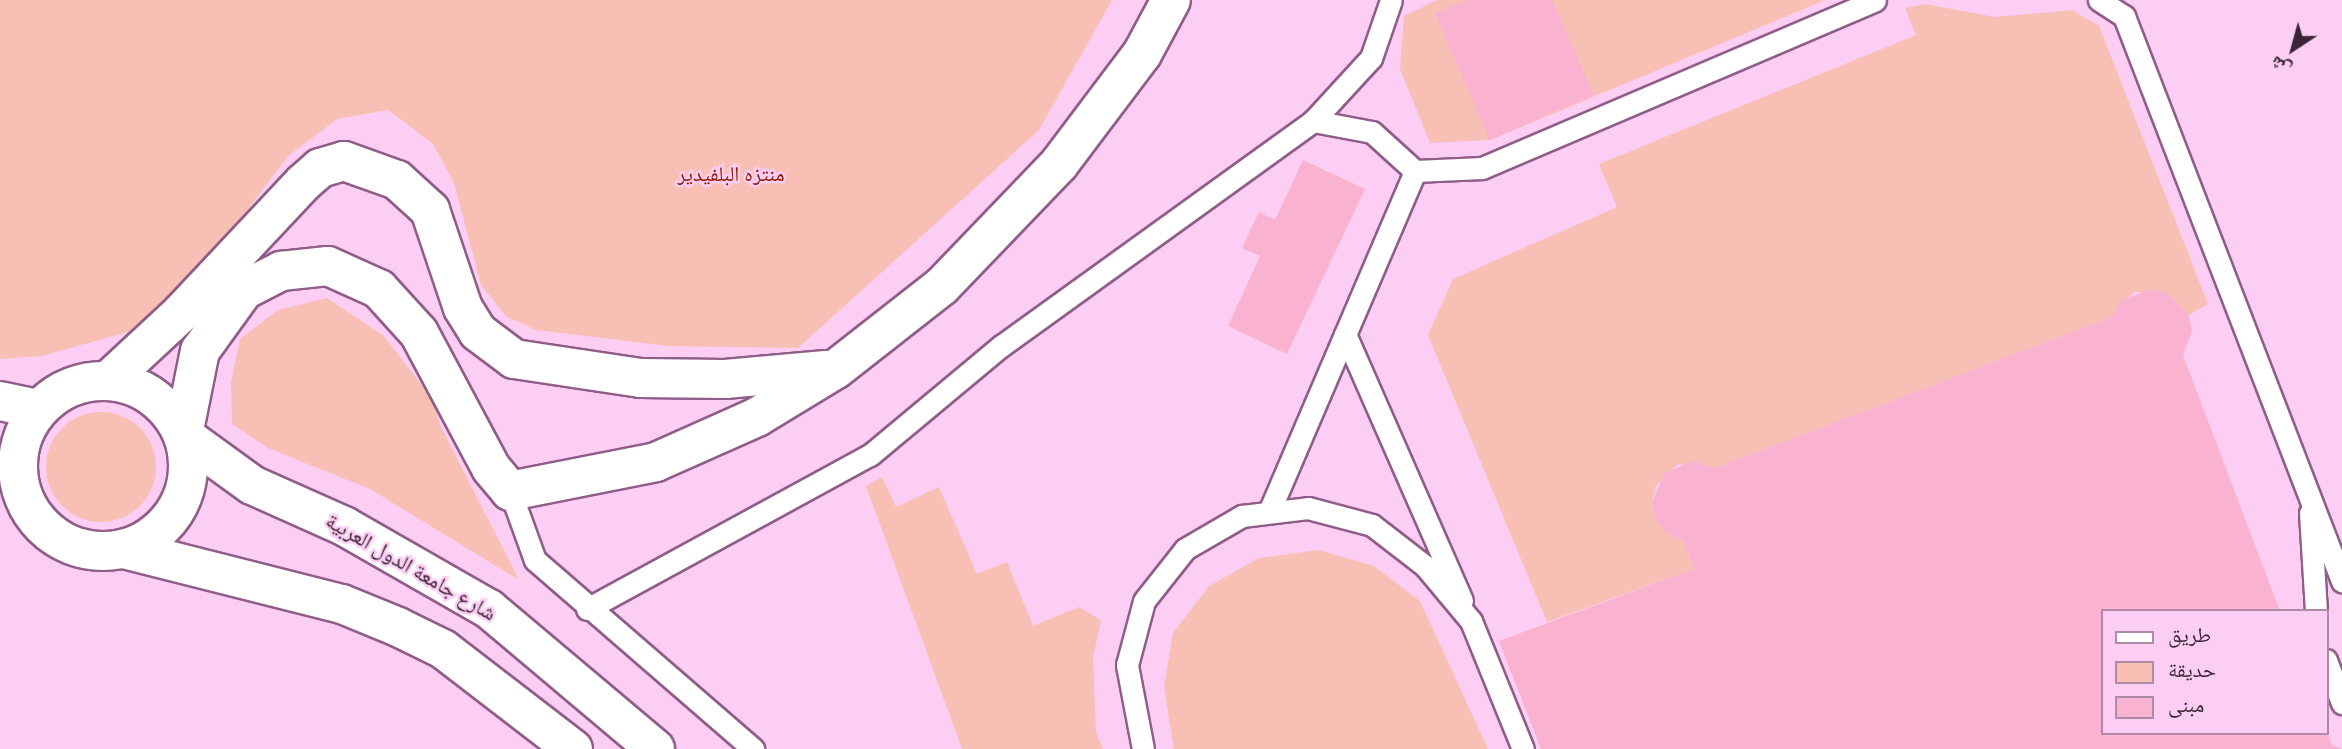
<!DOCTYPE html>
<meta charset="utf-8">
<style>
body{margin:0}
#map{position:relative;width:2342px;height:749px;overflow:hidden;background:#fccef3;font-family:Karla,"Noto Naskh Arabic",sans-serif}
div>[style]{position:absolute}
.green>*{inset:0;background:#f8c0b4}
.round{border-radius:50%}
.building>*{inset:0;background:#f9b3d0}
.roads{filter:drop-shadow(2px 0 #905d88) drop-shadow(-2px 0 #905d88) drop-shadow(0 2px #905d88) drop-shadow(0 -2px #905d88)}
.service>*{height:21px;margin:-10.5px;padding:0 10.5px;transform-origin:10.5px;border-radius:10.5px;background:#fff}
.minor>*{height:38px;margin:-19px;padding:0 19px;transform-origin:19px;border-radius:19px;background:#fff}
.tertiary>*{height:38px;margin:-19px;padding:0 19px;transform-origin:19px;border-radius:19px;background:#fff}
.tertiary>.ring{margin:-19px;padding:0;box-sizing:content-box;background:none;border:38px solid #fff;border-radius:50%}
span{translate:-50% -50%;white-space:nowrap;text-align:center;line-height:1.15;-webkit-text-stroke:5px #fccef3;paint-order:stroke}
.park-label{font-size:21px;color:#901800}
.street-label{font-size:21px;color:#392335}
.legend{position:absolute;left:2101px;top:609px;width:228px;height:126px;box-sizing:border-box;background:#fccef3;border:2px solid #ae8aa7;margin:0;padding:9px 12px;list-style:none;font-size:21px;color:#392335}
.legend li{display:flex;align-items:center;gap:14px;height:35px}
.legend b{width:35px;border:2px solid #ae8aa7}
.north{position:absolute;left:2258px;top:14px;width:70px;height:70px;-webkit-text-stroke:5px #fccef3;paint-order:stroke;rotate:216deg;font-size:19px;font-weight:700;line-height:28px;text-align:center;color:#392335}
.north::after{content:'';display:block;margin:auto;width:24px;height:32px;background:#392335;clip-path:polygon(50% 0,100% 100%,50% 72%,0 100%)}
</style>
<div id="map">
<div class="green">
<i style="clip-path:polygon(0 0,1112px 0,1039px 130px,798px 348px,668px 346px,536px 330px,506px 316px,481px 285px,454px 183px,433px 144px,388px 110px,337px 119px,288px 156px,210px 259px,131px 331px,42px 356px,0 359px)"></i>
<i style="clip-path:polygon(1437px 0,1822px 0,1823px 1px,1490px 140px,1430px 143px,1400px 69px,1404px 16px)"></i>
<i style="clip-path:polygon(1925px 4px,1995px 17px,2072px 10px,2099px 26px,2208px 304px,2189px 315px,2166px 292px,2134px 292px,2112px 317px,1715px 468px,1678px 464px,1656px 486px,1652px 502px,1655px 518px,1664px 531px,1683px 541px,1694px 569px,1547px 622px,1428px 335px,1453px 279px,1617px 207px,1599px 164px,1916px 35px,1905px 8px)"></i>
<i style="clip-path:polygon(327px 298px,384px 336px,433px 400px,440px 425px,519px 580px,370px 489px,268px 448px,232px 424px,231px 382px,240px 339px,278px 310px)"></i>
<i class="round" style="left:46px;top:412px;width:110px;height:110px"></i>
<i style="clip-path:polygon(882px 477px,896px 507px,939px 487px,977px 574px,1007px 562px,1033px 626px,1079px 607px,1101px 620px,1093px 658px,1096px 732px,1103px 749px,962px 749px,866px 486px)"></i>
<i style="clip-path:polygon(1318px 550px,1374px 566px,1420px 601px,1488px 749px,1174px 749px,1164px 687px,1173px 633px,1209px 586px,1259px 558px)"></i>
</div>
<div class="building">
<i style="clip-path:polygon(1467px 0,1552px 0,1594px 95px,1490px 140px,1435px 14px)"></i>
<i style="clip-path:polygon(1303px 160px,1365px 189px,1287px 354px,1228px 326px,1260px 256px,1242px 248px,1259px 212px,1275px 220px)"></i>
<i style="clip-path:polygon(2151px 289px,2166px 292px,2189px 315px,2192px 331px,2183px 355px,2280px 611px,2102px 611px,2102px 733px,2327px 733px,2332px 745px,2342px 749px,1541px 749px,1499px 641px,1694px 569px,1683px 541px,1664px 531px,1655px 518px,1652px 502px,1665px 473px,1693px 461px,1715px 468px,2112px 317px,2121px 301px)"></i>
</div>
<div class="roads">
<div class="service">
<i style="left:2099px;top:0;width:30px;rotate:33deg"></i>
<i style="left:2124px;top:16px;width:606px;rotate:68.9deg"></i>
<i style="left:1313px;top:121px;width:60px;rotate:10.6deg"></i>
<i style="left:1372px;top:132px;width:58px;rotate:42.2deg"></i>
<i style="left:1415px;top:171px;width:67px;rotate:-2.6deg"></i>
<i style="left:1482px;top:168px;width:427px;rotate:-23.1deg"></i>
<i style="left:1345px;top:334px;width:291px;rotate:66.3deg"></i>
<i style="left:510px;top:491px;width:73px;rotate:70.1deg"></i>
<i style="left:535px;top:560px;width:289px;rotate:40.9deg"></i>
<i style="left:1269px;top:512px;width:371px;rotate:-66.8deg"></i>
<i style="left:2310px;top:513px;width:98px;rotate:86.5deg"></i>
<i style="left:587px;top:609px;width:322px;rotate:-28.6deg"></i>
<i style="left:870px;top:455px;width:170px;rotate:-39.8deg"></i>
<i style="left:1001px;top:346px;width:385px;rotate:-35.8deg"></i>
<i style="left:1313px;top:121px;width:86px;rotate:-47.4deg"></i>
<i style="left:1371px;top:58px;width:61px;rotate:-71deg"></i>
<i style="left:2326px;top:660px;width:46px;rotate:69.6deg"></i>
<i style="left:1143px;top:749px;width:86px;rotate:-100.8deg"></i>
<i style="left:1127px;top:665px;width:66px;rotate:-75.1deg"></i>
<i style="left:1144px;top:601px;width:66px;rotate:-51.7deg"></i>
<i style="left:1185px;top:549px;width:66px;rotate:-30.1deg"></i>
<i style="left:1242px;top:516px;width:66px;rotate:-6.9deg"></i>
<i style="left:1308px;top:508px;width:66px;rotate:14.9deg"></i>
<i style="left:1372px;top:525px;width:67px;rotate:37.7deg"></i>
<i style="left:1425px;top:566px;width:72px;rotate:50.1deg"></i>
<i style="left:1471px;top:621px;width:138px;rotate:67.9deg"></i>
</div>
<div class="minor">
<i style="left:109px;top:380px;width:98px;rotate:-42.9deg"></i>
<i style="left:181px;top:313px;width:178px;rotate:-46.8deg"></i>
<i style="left:303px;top:183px;width:23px;rotate:-41deg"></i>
<i style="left:320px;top:168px;width:25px;rotate:-16deg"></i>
<i style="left:344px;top:161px;width:56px;rotate:19.7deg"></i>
<i style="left:397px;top:180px;width:45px;rotate:42.3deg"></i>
<i style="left:430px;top:210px;width:103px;rotate:71.4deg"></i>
<i style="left:463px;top:308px;width:28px;rotate:58deg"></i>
<i style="left:478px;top:332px;width:45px;rotate:36.9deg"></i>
<i style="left:514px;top:359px;width:128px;rotate:8.5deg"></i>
<i style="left:641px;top:378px;width:84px;rotate:0.7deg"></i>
<i style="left:725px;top:379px;width:101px;rotate:-5.1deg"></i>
<i style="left:183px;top:435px;width:86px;rotate:-78.6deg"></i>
<i style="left:200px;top:351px;width:75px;rotate:-54.2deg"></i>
<i style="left:244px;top:290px;width:42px;rotate:-27.2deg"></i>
<i style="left:281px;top:271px;width:47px;rotate:-6.1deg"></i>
<i style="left:328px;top:266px;width:56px;rotate:24.3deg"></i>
<i style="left:379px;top:289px;width:59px;rotate:47.7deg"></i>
<i style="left:419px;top:333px;width:153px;rotate:61.9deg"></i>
<i style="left:491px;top:468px;width:30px;rotate:50deg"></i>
<i style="left:510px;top:491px;width:149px;rotate:-11.2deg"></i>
<i style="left:656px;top:462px;width:111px;rotate:-24deg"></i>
<i style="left:757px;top:417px;width:92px;rotate:-31.3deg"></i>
<i style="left:836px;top:369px;width:135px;rotate:-38.1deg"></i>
<i style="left:942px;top:286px;width:169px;rotate:-46.2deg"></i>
<i style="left:1059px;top:164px;width:138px;rotate:-53deg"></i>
<i style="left:1142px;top:54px;width:61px;rotate:-61.8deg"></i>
</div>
<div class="tertiary">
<i class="ring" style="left:18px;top:381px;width:132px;height:132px"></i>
<i style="left:0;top:401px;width:39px;rotate:12deg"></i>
<i style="left:183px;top:435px;width:85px;rotate:35.9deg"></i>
<i style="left:252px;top:485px;width:101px;rotate:24deg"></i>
<i style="left:344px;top:526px;width:167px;rotate:29.8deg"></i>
<i style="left:489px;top:609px;width:217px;rotate:40.1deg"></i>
<i style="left:124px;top:549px;width:225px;rotate:14.2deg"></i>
<i style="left:342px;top:604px;width:61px;rotate:22.3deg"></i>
<i style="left:398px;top:627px;width:50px;rotate:26.1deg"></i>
<i style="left:443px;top:649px;width:164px;rotate:37.6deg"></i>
</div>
</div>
<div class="park-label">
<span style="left:731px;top:174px">منتزه البلفيدير</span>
</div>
<div class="street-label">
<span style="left:411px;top:567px;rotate:30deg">شارع جامعة الدول العربية</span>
</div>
<ul class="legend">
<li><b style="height:9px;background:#fff"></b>طريق</li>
<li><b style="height:19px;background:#f8c0b4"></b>حديقة</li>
<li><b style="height:19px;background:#f9b3d0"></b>مبنى</li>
</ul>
<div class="north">ش</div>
</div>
